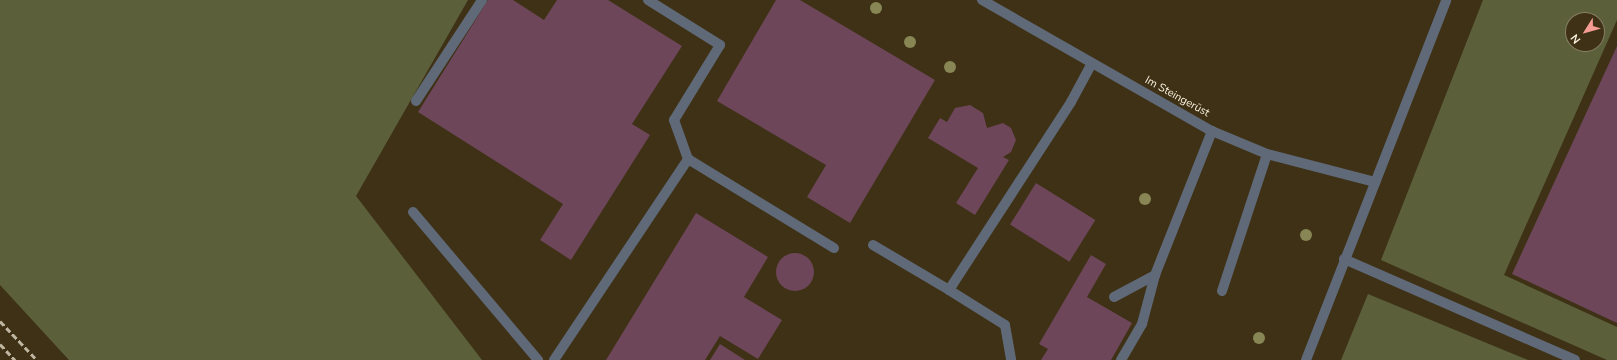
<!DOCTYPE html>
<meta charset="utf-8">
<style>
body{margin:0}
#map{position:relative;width:1617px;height:360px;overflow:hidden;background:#3e3115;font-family:"Nunito Sans",sans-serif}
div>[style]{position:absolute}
.green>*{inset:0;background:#5b603b}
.building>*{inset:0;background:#6d4659;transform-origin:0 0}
.round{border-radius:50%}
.service>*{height:10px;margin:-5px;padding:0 5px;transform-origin:5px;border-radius:5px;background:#606978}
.minor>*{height:10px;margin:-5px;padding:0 5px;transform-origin:5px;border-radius:5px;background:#606978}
.rail>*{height:3px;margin-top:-1.5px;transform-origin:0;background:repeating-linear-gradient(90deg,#bfb6a1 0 6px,transparent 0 9px)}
.trees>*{width:12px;height:12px;margin:-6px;border-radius:50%;background:#878654}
span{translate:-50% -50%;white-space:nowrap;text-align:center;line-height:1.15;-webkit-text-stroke:3px #3e3115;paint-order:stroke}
.street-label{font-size:11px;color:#f9f1e0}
.north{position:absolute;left:1565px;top:12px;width:40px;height:40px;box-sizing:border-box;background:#3e3115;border:1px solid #897e66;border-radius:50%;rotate:233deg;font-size:11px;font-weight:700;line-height:16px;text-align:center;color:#f9f1e0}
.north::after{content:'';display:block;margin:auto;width:14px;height:18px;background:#f59c95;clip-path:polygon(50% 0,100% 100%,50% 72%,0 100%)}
</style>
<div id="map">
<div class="green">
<i style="clip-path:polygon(0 0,468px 0,356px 196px,482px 360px,69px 360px,0 285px)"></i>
<i style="clip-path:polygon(evenodd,1483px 0,1617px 0,1617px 20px,1504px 275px,1617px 327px,1617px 360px,1607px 360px,1381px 260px,1483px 0,1573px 20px,1597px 20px,1597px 44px,1573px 44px,1573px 20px)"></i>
<i style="clip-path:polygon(1368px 294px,1528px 360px,1341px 360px)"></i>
</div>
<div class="building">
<i style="clip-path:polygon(488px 0,513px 0,544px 20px,557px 0,608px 0,682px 46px,632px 124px,650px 135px,571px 260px,540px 240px,563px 204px,418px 112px)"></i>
<i style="clip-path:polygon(776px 0,800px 0,935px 80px,850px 223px,807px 197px,826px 165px,717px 101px)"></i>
<i style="clip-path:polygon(1617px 46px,1617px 323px,1512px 274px)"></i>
<i style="clip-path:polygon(970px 105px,983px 113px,987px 128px,1003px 123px,1011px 128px,1016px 140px,1011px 152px,1003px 157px,1009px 160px,975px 215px,956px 203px,978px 168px,928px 138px,940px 118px,947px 122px,955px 108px)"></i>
<i style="left:1036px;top:183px;width:70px;height:49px;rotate:32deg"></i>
<i style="clip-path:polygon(696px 213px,768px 257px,744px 297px,782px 320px,758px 359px,720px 336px,705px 360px,606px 360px)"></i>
<i class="round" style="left:776px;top:253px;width:38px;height:38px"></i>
<i style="clip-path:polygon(1091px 255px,1106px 264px,1087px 297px,1132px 323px,1111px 360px,1041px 360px,1048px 349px,1039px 344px)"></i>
<i style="clip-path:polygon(720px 344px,745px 360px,710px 360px)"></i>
</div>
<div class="service">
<i style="left:648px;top:0;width:85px;rotate:32deg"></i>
<i style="left:720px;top:45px;width:88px;rotate:121.5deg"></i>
<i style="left:674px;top:120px;width:41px;rotate:70.3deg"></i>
<i style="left:688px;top:159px;width:171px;rotate:31.4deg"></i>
<i style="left:416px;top:101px;width:121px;rotate:-56.8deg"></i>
<i style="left:413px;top:212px;width:194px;rotate:49.8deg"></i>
<i style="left:873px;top:245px;width:88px;rotate:30.6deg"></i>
<i style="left:949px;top:290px;width:224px;rotate:-57deg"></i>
<i style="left:1071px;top:102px;width:44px;rotate:-61.7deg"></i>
<i style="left:1344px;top:259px;width:252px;rotate:23.6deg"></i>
<i style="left:949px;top:290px;width:66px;rotate:32deg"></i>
<i style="left:1005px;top:325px;width:36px;rotate:80deg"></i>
<i style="left:1222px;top:291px;width:144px;rotate:-71.8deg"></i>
<i style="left:1114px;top:297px;width:47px;rotate:-28.2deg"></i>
<i style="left:1155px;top:275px;width:155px;rotate:-68.4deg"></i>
<i style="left:554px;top:360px;width:242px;rotate:-56.3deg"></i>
<i style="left:1121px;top:360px;width:42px;rotate:-59.7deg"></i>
<i style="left:1142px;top:324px;width:51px;rotate:-75.1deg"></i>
</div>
<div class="minor">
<i style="left:982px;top:0;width:265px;rotate:29.7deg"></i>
<i style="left:1212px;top:131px;width:60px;rotate:22.7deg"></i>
<i style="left:1267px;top:154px;width:112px;rotate:14.5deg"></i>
<i style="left:1306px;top:360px;width:386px;rotate:-68.7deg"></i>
</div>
<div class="rail">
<i style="left:0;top:321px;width:54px;rotate:46.5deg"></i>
<i style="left:0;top:344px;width:22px;rotate:47deg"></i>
</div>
<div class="trees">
<i style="left:876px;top:8px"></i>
<i style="left:910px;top:42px"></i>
<i style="left:950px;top:67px"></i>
<i style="left:1145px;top:199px"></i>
<i style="left:1306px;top:235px"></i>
<i style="left:1259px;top:338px"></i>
</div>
<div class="street-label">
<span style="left:1177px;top:97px;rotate:29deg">Im Steingerüst</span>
</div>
<div class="north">N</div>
</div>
